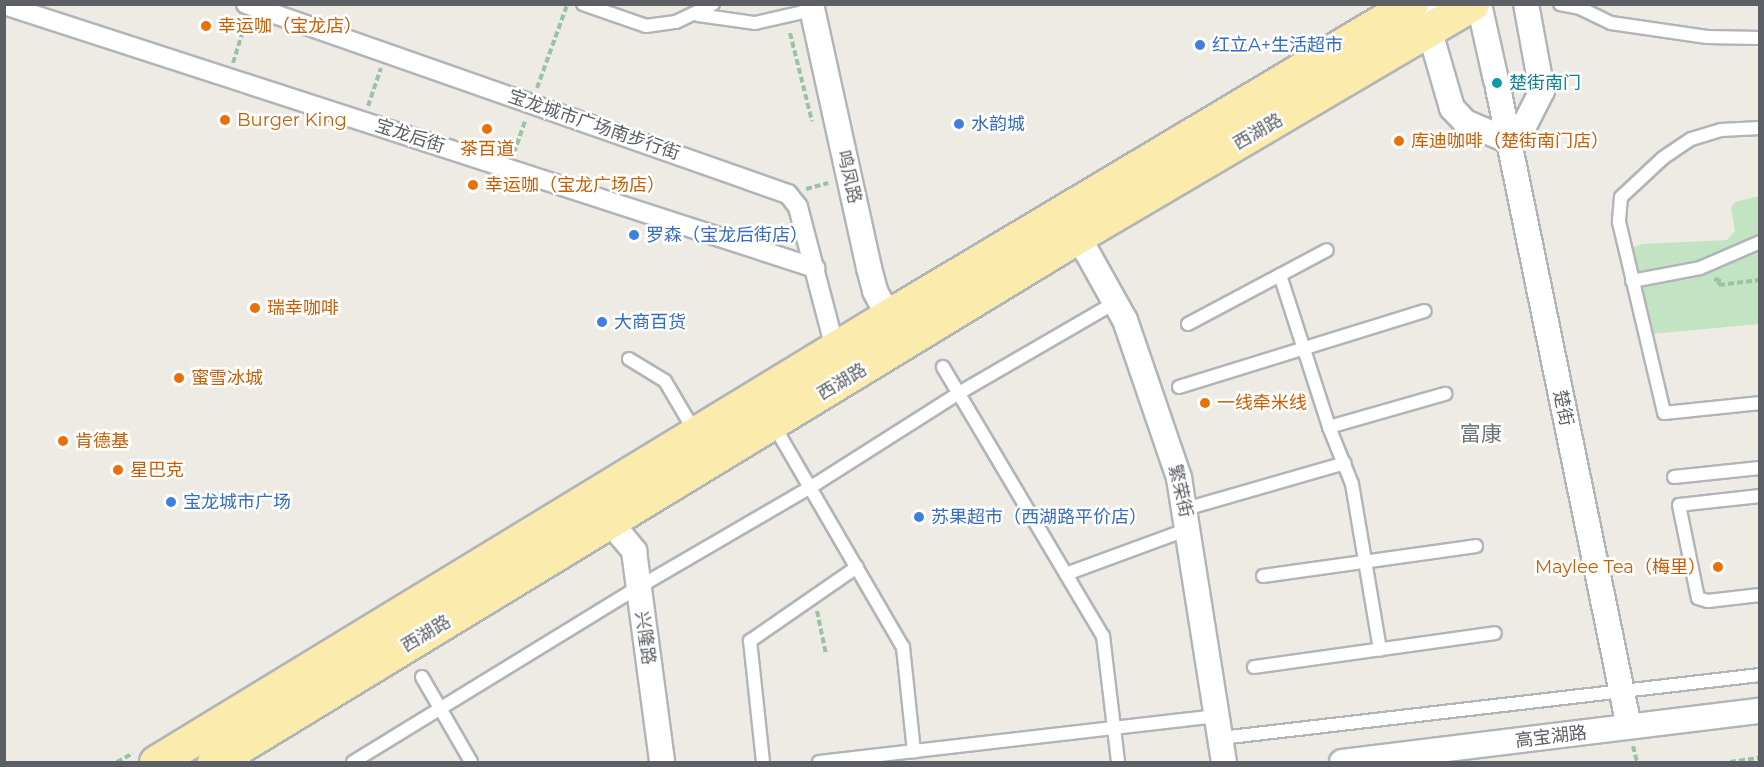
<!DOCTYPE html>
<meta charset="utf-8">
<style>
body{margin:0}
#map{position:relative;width:1764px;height:767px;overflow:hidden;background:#eeebe4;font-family:Montserrat,"Noto Sans SC",sans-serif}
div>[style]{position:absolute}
.green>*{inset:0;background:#c3e4c2}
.path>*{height:4px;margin-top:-2px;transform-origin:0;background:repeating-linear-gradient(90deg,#9ac2a4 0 6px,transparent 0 9px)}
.roads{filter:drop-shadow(2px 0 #b2b5b8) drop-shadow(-2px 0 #b2b5b8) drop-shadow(0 2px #b2b5b8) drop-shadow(0 -2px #b2b5b8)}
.service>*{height:12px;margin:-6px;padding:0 6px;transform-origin:6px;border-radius:6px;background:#fff}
.pedestrian>*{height:18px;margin:-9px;padding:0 9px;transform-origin:9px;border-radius:9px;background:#fff}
.minor>*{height:24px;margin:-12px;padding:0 12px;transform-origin:12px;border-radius:12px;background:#fff}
.primary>*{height:33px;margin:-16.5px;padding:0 16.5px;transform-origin:16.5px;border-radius:16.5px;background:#fbebad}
.dots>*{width:16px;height:16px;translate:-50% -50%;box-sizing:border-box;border:3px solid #fff;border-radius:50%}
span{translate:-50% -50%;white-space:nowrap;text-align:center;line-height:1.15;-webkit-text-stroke:5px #fff;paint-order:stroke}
.food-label{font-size:18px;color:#c56008}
.left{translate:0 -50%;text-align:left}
.right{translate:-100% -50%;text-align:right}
.shop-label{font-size:18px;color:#366cbe}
.culture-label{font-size:18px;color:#0d838f}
.street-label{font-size:18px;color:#5c6064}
.quarter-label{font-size:21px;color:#6d7276}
.frame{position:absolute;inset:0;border:6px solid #5c6064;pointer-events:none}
</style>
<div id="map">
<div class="green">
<i style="clip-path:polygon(1759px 196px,1759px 324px,1651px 334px,1630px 249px,1642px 244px,1727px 240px,1735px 231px,1731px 208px,1735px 202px)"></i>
</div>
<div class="path">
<i style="left:790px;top:33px;width:91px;rotate:76deg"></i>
<i style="left:233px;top:63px;width:44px;rotate:-72.8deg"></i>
<i style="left:537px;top:88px;width:88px;rotate:-70.1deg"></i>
<i style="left:368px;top:106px;width:40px;rotate:-71.1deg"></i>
<i style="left:514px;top:153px;width:34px;rotate:-71deg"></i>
<i style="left:806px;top:189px;width:23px;rotate:-15deg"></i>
<i style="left:1714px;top:280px;width:5px;rotate:-11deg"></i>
<i style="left:1719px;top:279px;width:6px;rotate:90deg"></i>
<i style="left:1719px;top:285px;width:41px;rotate:-7deg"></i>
<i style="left:817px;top:611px;width:44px;rotate:78.2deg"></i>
<i style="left:1633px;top:746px;width:16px;rotate:76deg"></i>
<i style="left:117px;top:762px;width:18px;rotate:-29deg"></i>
<i style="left:1730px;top:762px;width:30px;rotate:-8deg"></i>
</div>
<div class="roads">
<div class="service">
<i style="left:583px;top:4px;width:67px;rotate:19.2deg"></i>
<i style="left:646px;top:26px;width:30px;rotate:-8deg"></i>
<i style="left:676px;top:22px;width:41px;rotate:-25.9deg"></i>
<i style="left:1560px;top:4px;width:20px;rotate:11deg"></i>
<i style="left:1580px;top:8px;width:34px;rotate:26deg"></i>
<i style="left:1611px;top:23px;width:97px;rotate:8.3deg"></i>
<i style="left:1707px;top:37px;width:53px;rotate:1.1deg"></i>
<i style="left:698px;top:15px;width:58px;rotate:8deg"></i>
<i style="left:755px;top:23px;width:58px;rotate:-12.8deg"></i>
<i style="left:1760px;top:128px;width:39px;rotate:177deg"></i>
<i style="left:1721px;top:130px;width:31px;rotate:163deg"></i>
<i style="left:1691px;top:139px;width:34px;rotate:146deg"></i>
<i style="left:1663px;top:158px;width:57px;rotate:137.1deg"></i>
<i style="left:1621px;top:197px;width:25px;rotate:95deg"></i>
<i style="left:1619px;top:222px;width:196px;rotate:76.7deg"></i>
<i style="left:1664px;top:413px;width:97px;rotate:-5.9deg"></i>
<i style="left:1280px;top:275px;width:160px;rotate:72.1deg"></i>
<i style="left:1329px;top:427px;width:61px;rotate:68deg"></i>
<i style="left:1352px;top:484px;width:168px;rotate:80.4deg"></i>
<i style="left:1632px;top:281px;width:69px;rotate:-10.8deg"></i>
<i style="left:1700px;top:268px;width:65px;rotate:-23.4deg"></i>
<i style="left:1188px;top:324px;width:157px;rotate:-28deg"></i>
<i style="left:629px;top:359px;width:42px;rotate:31.4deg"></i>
<i style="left:665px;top:381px;width:59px;rotate:59.5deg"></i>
<i style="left:943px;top:367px;width:313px;rotate:59.3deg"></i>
<i style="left:1103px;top:636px;width:127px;rotate:83.2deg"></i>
<i style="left:1179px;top:387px;width:257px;rotate:-17.2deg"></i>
<i style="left:773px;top:424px;width:258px;rotate:59.8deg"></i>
<i style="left:903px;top:647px;width:105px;rotate:84deg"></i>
<i style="left:1329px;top:427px;width:121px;rotate:-15.9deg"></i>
<i style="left:1674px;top:477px;width:86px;rotate:-6deg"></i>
<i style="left:1760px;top:496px;width:81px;rotate:173.7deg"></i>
<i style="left:1679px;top:505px;width:95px;rotate:78.5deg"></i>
<i style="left:1698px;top:598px;width:10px;rotate:17deg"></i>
<i style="left:1708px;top:601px;width:52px;rotate:-6.6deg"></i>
<i style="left:1185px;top:509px;width:166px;rotate:-16deg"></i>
<i style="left:1066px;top:574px;width:130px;rotate:-20.2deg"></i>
<i style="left:1263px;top:576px;width:215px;rotate:-8deg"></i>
<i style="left:1254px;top:667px;width:243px;rotate:-8deg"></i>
<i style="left:422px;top:677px;width:98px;rotate:60deg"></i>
<i style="left:1221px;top:738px;width:543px;rotate:-6.67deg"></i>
<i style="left:353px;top:762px;width:335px;rotate:-31.5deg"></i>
<i style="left:639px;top:587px;width:199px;rotate:-30.2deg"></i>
<i style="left:811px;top:487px;width:175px;rotate:-32.4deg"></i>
<i style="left:959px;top:393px;width:181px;rotate:-30.1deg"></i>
<i style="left:763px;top:762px;width:122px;rotate:-96.1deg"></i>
<i style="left:750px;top:641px;width:130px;rotate:-34.7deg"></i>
<i style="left:819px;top:762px;width:401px;rotate:-6.6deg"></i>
</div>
<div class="pedestrian">
<i style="left:246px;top:4px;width:574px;rotate:19.32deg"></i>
<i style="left:788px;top:194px;width:16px;rotate:52deg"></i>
<i style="left:798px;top:207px;width:146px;rotate:75.3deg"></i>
<i style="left:4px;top:5px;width:853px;rotate:17.97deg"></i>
</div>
<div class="minor">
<i style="left:811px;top:4px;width:270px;rotate:77.6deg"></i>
<i style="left:869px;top:268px;width:24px;rotate:75deg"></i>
<i style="left:875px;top:291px;width:43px;rotate:62.2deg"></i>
<i style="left:1479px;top:4px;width:78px;rotate:77.4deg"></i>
<i style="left:1435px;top:15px;width:18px;rotate:106deg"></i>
<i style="left:1430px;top:32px;width:79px;rotate:73.9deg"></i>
<i style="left:1452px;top:108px;width:19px;rotate:47deg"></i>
<i style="left:1465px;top:122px;width:48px;rotate:23.4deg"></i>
<i style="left:1509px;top:141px;width:21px;rotate:-45deg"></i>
<i style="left:1524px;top:126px;width:39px;rotate:-63deg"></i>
<i style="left:1542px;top:91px;width:88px;rotate:-100.4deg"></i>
<i style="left:1498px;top:88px;width:652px;rotate:78.41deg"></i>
<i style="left:1078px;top:236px;width:96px;rotate:60.8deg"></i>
<i style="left:1125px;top:320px;width:167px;rotate:71.1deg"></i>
<i style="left:1179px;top:478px;width:288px;rotate:81deg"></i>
<i style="left:610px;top:522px;width:38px;rotate:50deg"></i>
<i style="left:634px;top:551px;width:213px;rotate:82.4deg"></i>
<i style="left:1342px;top:762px;width:421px;rotate:-7deg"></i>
</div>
<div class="primary">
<i style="left:156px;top:762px;width:857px;rotate:-31.35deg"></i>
<i style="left:888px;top:316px;width:609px;rotate:-30.82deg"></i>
<i style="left:214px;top:762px;width:1012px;rotate:-31.33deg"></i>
<i style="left:1078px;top:236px;width:457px;rotate:-30.5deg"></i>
</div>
</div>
<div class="dots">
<i style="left:206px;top:26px;background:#e8710a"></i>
<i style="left:1200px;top:45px;background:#3f7fe0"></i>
<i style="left:1497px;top:83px;background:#0f9aa8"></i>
<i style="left:225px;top:120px;background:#e8710a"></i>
<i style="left:959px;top:124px;background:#3f7fe0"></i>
<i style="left:487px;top:129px;background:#e8710a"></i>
<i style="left:1399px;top:141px;background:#e8710a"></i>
<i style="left:473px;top:185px;background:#e8710a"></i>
<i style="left:634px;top:235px;background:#3f7fe0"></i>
<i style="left:255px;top:308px;background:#e8710a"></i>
<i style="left:602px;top:322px;background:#3f7fe0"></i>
<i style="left:179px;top:378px;background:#e8710a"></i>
<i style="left:1205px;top:403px;background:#e8710a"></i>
<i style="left:63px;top:441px;background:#e8710a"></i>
<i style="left:118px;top:470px;background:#e8710a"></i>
<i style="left:171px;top:502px;background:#3f7fe0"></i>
<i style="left:919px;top:517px;background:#3f7fe0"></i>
<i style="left:1718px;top:567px;background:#e8710a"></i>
</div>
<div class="food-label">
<span class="left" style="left:218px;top:26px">幸运咖（宝龙店）</span>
<span class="left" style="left:237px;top:120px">Burger King</span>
<span class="left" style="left:1411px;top:141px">库迪咖啡（楚街南门店）</span>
<span style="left:487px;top:149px">茶百道</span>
<span class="left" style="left:485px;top:185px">幸运咖（宝龙广场店）</span>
<span class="left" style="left:267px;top:308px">瑞幸咖啡</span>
<span class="left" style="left:191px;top:378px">蜜雪冰城</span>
<span class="left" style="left:1217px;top:403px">一线牵米线</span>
<span class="left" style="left:75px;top:441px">肯德基</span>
<span class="left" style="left:130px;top:470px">星巴克</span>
<span class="right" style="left:1706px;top:567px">Maylee Tea（梅里）</span>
</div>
<div class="shop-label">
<span class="left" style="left:1212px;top:45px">红立A+生活超市</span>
<span class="left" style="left:971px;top:124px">水韵城</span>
<span class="left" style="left:646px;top:235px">罗森（宝龙后街店）</span>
<span class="left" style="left:614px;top:322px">大商百货</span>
<span class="left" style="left:183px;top:502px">宝龙城市广场</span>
<span class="left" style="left:931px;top:517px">苏果超市（西湖路平价店）</span>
</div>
<div class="culture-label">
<span class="left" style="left:1509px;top:83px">楚街南门</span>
</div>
<div class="street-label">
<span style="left:594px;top:125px;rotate:19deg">宝龙城市广场南步行街</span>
<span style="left:1258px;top:132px;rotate:-30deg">西湖路</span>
<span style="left:410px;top:136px;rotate:18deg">宝龙后街</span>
<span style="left:849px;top:177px;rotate:77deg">鸣凤路</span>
<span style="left:842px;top:382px;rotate:-31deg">西湖路</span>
<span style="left:1563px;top:408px;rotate:78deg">楚街</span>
<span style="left:1180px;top:491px;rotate:77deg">繁荣街</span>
<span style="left:426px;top:634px;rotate:-31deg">西湖路</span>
<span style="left:645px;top:638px;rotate:82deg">兴隆路</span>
<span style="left:1551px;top:737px;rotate:-7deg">高宝湖路</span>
</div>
<div class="quarter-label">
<span style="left:1481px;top:434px">富康</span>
</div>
<div class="frame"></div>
</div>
